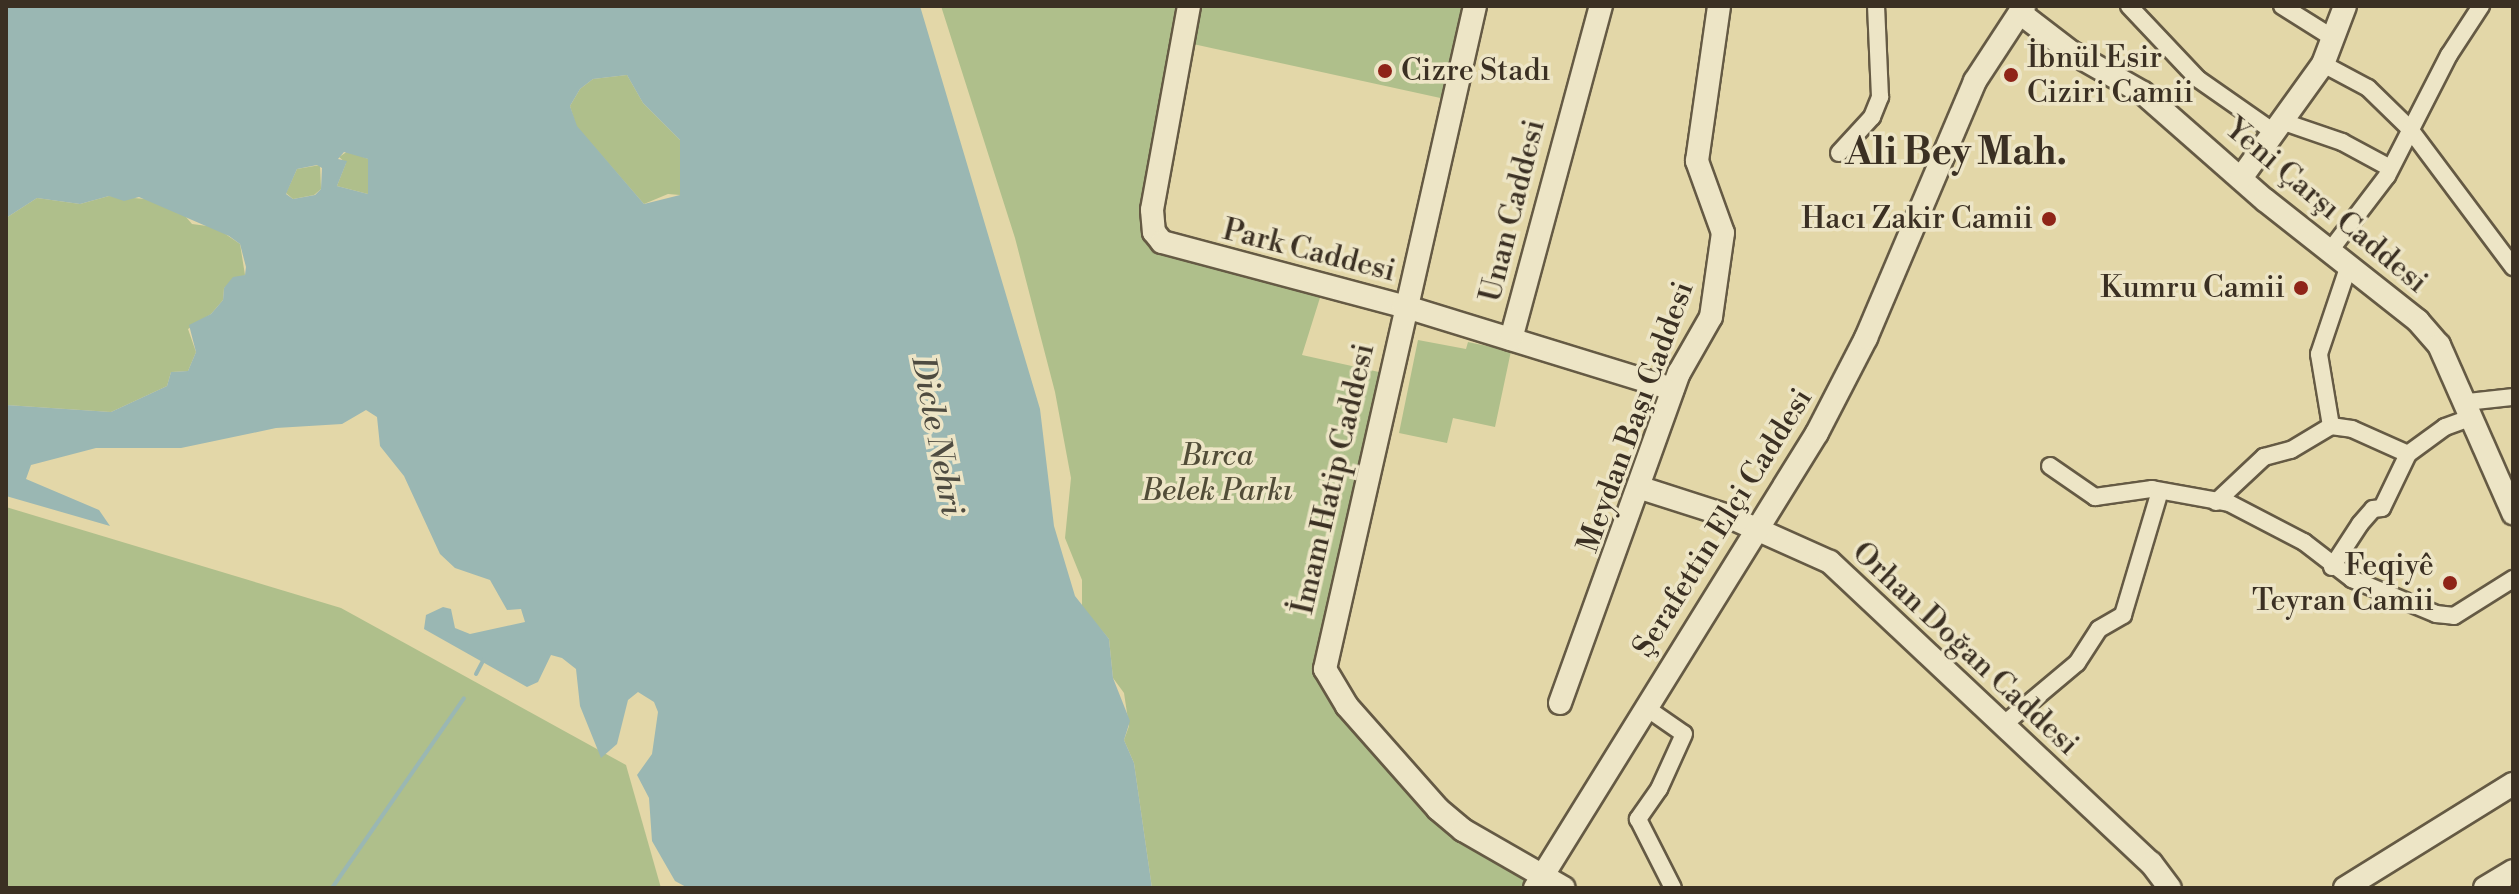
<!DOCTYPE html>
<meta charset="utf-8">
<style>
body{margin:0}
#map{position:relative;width:2519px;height:894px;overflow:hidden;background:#e3d7a8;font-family:"Libre Bodoni",serif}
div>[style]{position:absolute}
.green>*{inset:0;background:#afbf8b}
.water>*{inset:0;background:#9ab7b3}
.stream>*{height:4px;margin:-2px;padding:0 2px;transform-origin:2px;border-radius:2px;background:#9ab7b3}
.roads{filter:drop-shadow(2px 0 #655a44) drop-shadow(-2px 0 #655a44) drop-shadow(0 2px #655a44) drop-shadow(0 -2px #655a44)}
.street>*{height:16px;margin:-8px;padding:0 8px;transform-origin:8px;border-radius:8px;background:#ede5c6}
.secondary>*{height:22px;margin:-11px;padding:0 11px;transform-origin:11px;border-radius:11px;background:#ede5c6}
.dots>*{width:22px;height:22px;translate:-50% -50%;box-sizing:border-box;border:4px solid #ede5c6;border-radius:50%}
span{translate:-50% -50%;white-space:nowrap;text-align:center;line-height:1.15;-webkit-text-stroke:7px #ede5c6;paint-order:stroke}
.poi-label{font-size:30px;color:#3b3023}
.left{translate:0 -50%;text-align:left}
.right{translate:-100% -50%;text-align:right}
.street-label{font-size:30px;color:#3b3023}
.park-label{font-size:30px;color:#524d38;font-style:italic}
.water-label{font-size:32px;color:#4e4b40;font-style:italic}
.district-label{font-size:38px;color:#3b3023;font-weight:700}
.frame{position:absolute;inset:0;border:8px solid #3b3023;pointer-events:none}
</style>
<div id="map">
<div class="green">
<i style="clip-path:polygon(941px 6px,1189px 6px,1154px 232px,1324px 285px,1302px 355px,1388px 374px,1325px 669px,1438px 809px,1564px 888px,1152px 888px,1134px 763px,1124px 740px,1129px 726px,1124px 693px,1113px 678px,1109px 639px,1082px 607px,1082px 580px,1065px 538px,1071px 478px,1055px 392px,1015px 238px)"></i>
<i style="clip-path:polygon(1202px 6px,1466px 6px,1445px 99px,1193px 44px)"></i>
<i style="clip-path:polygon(627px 75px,643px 103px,680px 140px,680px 195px,668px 194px,644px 204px,576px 126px,570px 106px,580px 89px,593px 79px)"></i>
<i style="clip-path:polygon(348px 151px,368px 159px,368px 194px,337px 186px,346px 163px,339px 157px)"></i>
<i style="clip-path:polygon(320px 165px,321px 189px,314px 195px,293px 199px,286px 193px,297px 169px)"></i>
<i style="clip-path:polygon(109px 196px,146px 199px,180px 210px,192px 224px,215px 227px,240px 244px,245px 275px,224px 288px,223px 300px,211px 314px,188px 329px,196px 352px,188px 371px,171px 372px,167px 386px,111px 412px,6px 405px,6px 218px,37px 198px,80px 204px)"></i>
<i style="clip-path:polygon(1418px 340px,1466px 349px,1468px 342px,1511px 351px,1495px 427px,1453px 418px,1447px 443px,1399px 433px)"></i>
<i style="clip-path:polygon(6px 507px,341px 608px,626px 765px,661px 888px,6px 888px)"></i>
</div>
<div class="water">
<i style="clip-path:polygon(evenodd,6px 6px,920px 6px,1040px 409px,1054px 526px,1075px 596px,1109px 639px,1113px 678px,1130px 721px,1124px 740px,1134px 763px,1152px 888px,688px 888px,675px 881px,652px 841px,649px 798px,637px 775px,652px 754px,658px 712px,654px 702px,638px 692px,628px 700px,617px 744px,601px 758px,580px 706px,576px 669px,562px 658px,551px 655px,538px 682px,527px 687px,424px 629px,426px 615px,443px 607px,451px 609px,455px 628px,470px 634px,525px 622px,521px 609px,507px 610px,490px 580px,455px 568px,440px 554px,404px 476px,380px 446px,377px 417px,366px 410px,342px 424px,276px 428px,181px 448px,96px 448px,31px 465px,26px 479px,99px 510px,110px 526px,6px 496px,6px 405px,111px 412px,167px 386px,171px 372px,188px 371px,196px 352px,189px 325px,211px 314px,223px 300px,224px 288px,233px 277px,245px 275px,246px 267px,240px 244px,229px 236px,139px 197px,124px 201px,109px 196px,80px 204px,37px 198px,6px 218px,6px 6px,627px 75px,643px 103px,680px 140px,680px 195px,644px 204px,577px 126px,570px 106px,580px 89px,593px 79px,627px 75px,6px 6px,344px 152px,368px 159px,368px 194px,337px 186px,347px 161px,338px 159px,344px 152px,6px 6px,317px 165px,322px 168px,321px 189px,315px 195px,293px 199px,286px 194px,297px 169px,317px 165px)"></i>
</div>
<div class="stream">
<i style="left:476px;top:674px;width:17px;rotate:-62deg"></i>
<i style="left:332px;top:888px;width:231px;rotate:-55.2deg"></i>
</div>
<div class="roads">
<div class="street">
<i style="left:2129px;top:6px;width:100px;rotate:46.6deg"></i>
<i style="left:2198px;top:79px;width:93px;rotate:34.9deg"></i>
<i style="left:2282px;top:6px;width:60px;rotate:32.1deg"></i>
<i style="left:2323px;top:64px;width:51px;rotate:28.1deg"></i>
<i style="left:2368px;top:88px;width:57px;rotate:44.3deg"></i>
<i style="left:2409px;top:128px;width:174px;rotate:53.2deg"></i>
<i style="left:2281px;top:121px;width:65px;rotate:19deg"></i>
<i style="left:2342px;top:142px;width:55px;rotate:28.4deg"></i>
<i style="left:1839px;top:153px;width:49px;rotate:-47.5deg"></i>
<i style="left:1872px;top:117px;width:22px;rotate:-68deg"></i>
<i style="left:1880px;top:97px;width:91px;rotate:-92.5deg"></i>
<i style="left:2329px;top:252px;width:96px;rotate:-52.7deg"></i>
<i style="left:2387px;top:176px;width:136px;rotate:-62.9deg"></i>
<i style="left:2449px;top:55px;width:59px;rotate:-56.9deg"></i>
<i style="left:2467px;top:402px;width:46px;rotate:-6.2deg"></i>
<i style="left:2331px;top:426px;width:73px;rotate:-99.5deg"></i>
<i style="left:2319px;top:354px;width:91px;rotate:-71.4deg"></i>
<i style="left:2050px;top:466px;width:55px;rotate:34.6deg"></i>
<i style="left:2095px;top:497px;width:58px;rotate:-8deg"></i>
<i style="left:2152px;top:489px;width:78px;rotate:10.3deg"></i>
<i style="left:2229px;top:503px;width:85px;rotate:27.5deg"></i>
<i style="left:2304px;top:542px;width:61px;rotate:37.6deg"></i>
<i style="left:2352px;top:579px;width:91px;rotate:22.6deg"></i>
<i style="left:2436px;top:614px;width:18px;rotate:6deg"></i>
<i style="left:2454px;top:616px;width:70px;rotate:-32.1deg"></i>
<i style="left:2216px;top:502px;width:66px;rotate:-43.2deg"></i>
<i style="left:2264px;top:457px;width:28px;rotate:-15deg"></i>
<i style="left:2291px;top:450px;width:47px;rotate:-31deg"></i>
<i style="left:2331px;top:426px;width:21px;rotate:8deg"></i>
<i style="left:2352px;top:429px;width:61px;rotate:24.1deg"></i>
<i style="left:2332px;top:567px;width:51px;rotate:-56.9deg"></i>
<i style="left:2360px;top:524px;width:20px;rotate:-49deg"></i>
<i style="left:2373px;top:509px;width:9px;rotate:-6deg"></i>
<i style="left:2382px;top:508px;width:60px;rotate:-64.3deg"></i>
<i style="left:2408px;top:454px;width:46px;rotate:-36.1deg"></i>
<i style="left:2445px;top:427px;width:30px;rotate:-20deg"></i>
<i style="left:1645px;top:707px;width:47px;rotate:34.7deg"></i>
<i style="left:1684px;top:734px;width:60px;rotate:114.4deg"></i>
<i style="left:1659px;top:789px;width:37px;rotate:125deg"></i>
<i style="left:1638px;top:819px;width:77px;rotate:63.1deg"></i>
<i style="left:2003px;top:725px;width:97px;rotate:-40deg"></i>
<i style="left:2077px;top:663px;width:40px;rotate:-57.1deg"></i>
<i style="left:2099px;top:629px;width:28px;rotate:-30deg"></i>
<i style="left:2123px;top:615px;width:129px;rotate:-73.4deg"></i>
</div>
<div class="secondary">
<i style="left:1189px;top:6px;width:207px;rotate:100.3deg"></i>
<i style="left:1152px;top:210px;width:22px;rotate:85deg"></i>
<i style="left:1154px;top:232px;width:13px;rotate:51deg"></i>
<i style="left:1162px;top:242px;width:249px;rotate:14.9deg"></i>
<i style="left:1403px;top:306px;width:282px;rotate:17.1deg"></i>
<i style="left:1475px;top:6px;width:680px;rotate:102.75deg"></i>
<i style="left:1325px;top:669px;width:43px;rotate:59.3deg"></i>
<i style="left:1347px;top:706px;width:137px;rotate:48.5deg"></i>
<i style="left:1438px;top:809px;width:33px;rotate:40deg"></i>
<i style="left:1463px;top:830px;width:116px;rotate:29.9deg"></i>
<i style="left:2020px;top:13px;width:64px;rotate:37.4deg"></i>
<i style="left:2071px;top:52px;width:83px;rotate:29.7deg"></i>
<i style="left:2143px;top:93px;width:162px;rotate:41.3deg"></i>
<i style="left:2265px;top:200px;width:195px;rotate:38.3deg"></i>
<i style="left:2418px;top:321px;width:32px;rotate:49deg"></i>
<i style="left:2439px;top:345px;width:184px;rotate:66.2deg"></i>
<i style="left:2241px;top:178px;width:140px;rotate:-54.3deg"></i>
<i style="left:2323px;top:64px;width:62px;rotate:-69.2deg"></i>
<i style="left:1511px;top:339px;width:345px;rotate:-74.9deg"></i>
<i style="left:1641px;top:488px;width:88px;rotate:17.8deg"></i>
<i style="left:1725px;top:515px;width:115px;rotate:24.1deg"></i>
<i style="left:1830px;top:562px;width:440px;rotate:43.2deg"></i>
<i style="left:2151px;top:863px;width:31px;rotate:53deg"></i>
<i style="left:1560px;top:703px;width:351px;rotate:-70.2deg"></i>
<i style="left:1679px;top:373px;width:64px;rotate:-60.3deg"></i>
<i style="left:1711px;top:317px;width:85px;rotate:-81.9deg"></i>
<i style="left:1723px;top:233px;width:77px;rotate:-109.9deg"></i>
<i style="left:1697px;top:161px;width:157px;rotate:-81.9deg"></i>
<i style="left:1535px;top:888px;width:535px;rotate:-58.21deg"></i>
<i style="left:1817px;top:433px;width:107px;rotate:-62.7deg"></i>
<i style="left:1866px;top:338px;width:279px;rotate:-67deg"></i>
<i style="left:1975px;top:81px;width:90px;rotate:-56.8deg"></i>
<i style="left:2345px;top:888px;width:198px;rotate:-31.8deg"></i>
<i style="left:2485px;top:888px;width:33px;rotate:-31deg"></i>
</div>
</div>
<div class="dots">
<i style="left:1385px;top:71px;background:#8f2418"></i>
<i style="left:2011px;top:75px;background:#8f2418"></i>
<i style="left:2049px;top:219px;background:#8f2418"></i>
<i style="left:2301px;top:288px;background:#8f2418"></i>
<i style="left:2450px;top:583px;background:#8f2418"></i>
</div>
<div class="poi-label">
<span class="left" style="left:2027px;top:75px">İbnül Esir<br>Ciziri Camii</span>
<span class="left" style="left:1401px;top:71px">Cizre Stadı</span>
<span class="right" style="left:2033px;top:219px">Hacı Zakir Camii</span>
<span class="right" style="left:2285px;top:288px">Kumru Camii</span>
<span class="right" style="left:2434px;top:583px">Feqiyê<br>Teyran Camii</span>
</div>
<div class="street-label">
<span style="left:2326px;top:206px;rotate:40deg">Yeni Çarşı Caddesi</span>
<span style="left:1513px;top:211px;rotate:-76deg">Unan Caddesi</span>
<span style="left:1309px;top:251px;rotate:14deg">Park Caddesi</span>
<span style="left:1636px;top:417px;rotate:-70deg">Meydan Başı Caddesi</span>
<span style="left:1334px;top:479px;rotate:-77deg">İmam Hatip Caddesi</span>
<span style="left:1723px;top:523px;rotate:-58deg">Şerafettin Elçi Caddesi</span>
<span style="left:1965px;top:649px;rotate:43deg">Orhan Doğan Caddesi</span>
</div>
<div class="park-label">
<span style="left:1217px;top:473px">Bırca<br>Belek Parkı</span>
</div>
<div class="water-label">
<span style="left:937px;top:436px;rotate:79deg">Dicle Nehri</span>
</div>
<div class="district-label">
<span style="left:1956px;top:153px">Ali Bey Mah.</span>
</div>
<div class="frame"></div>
</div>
